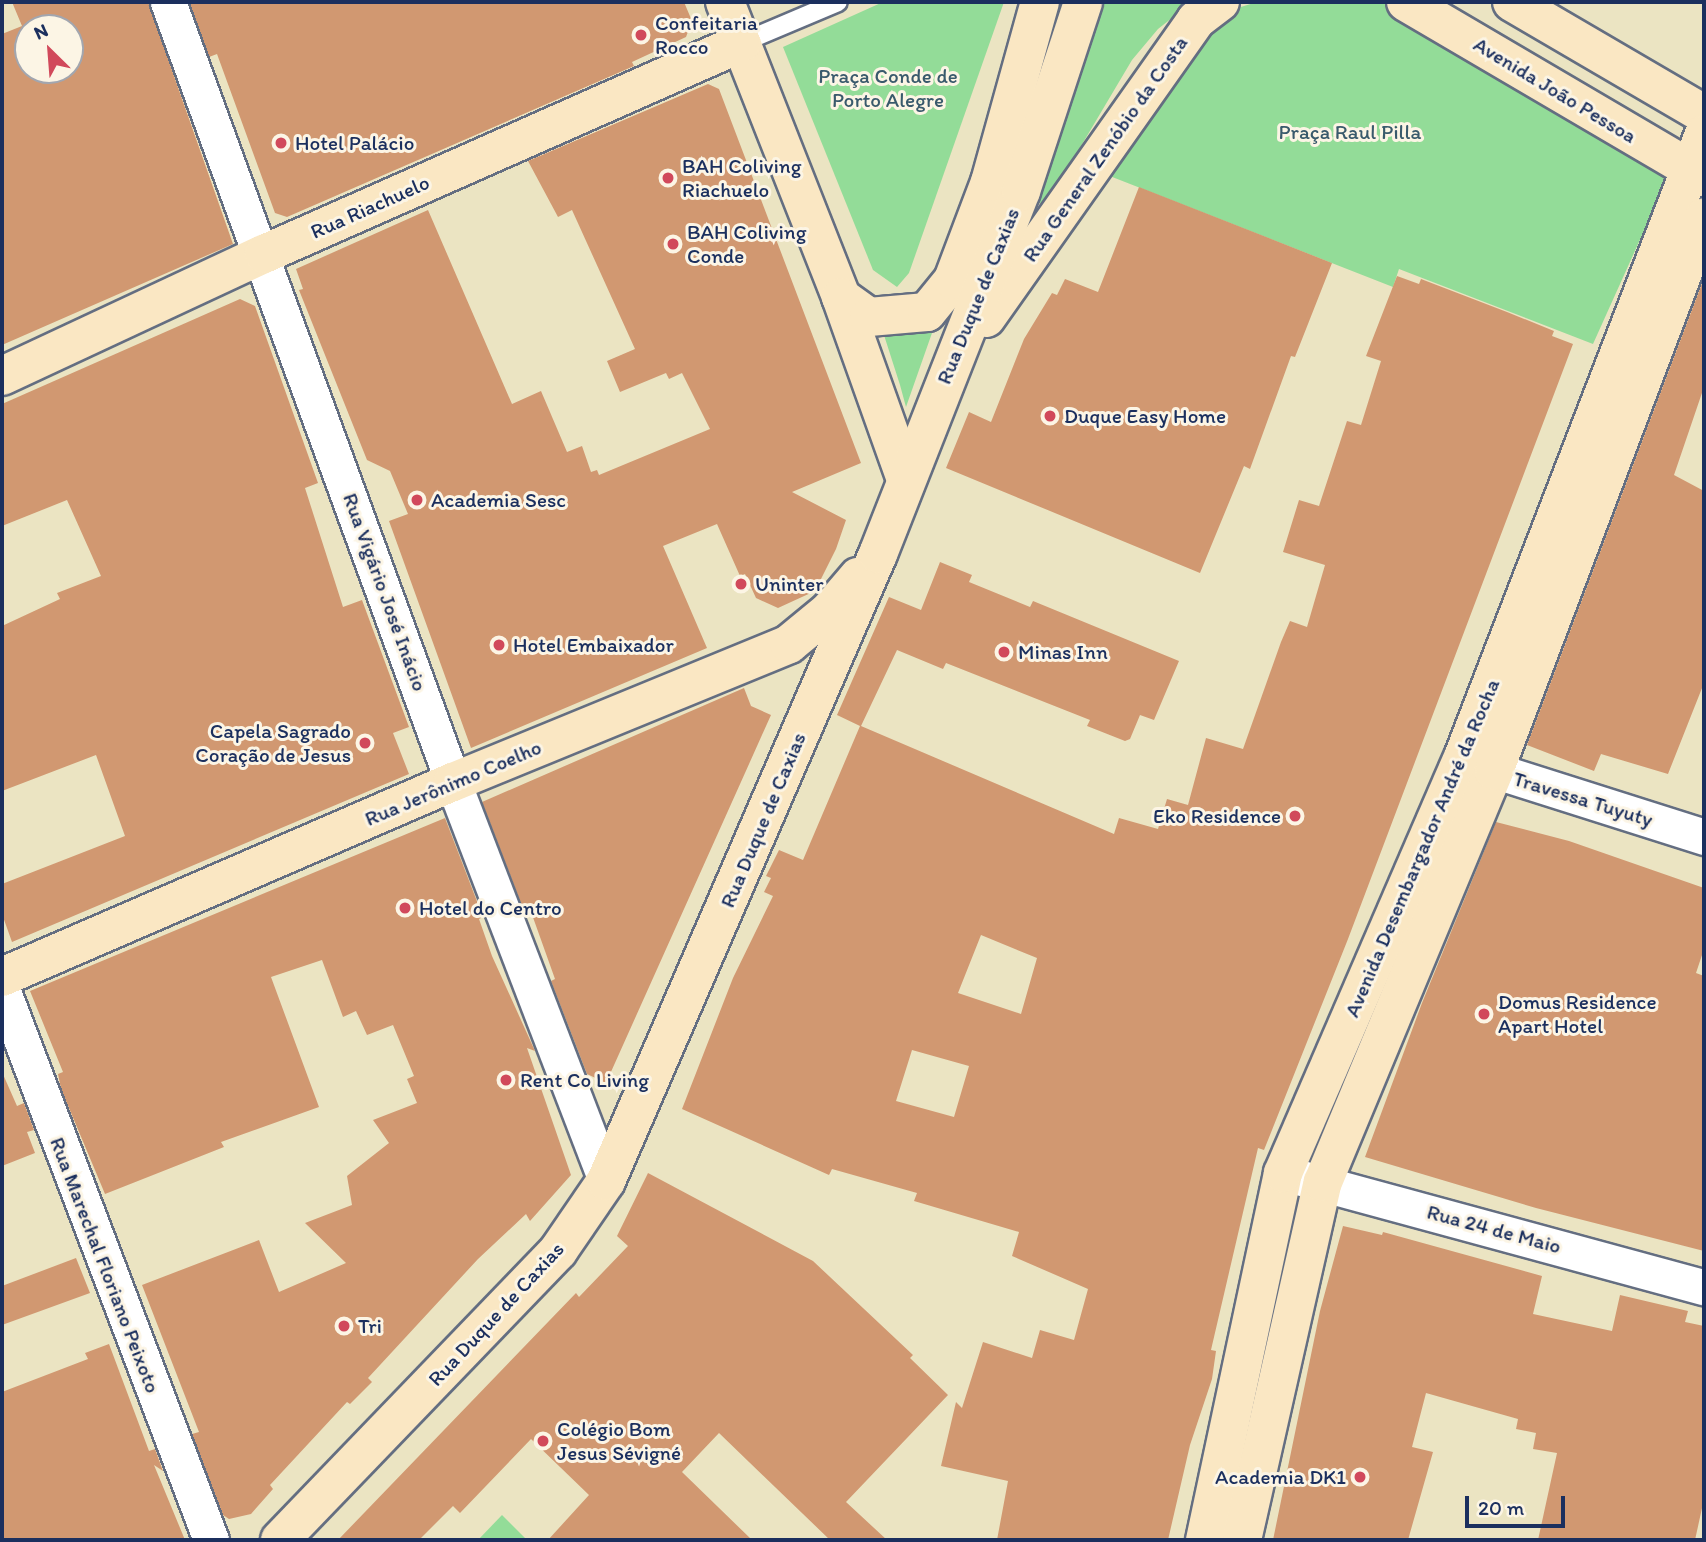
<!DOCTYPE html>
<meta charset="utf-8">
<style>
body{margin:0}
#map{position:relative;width:1706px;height:1542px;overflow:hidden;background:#ebe4c2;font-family:Itim,sans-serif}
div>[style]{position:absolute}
.green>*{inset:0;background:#93dc98}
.building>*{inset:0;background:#d19871}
.roads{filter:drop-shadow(2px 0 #646e81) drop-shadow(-2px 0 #646e81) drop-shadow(0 2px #646e81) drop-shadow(0 -2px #646e81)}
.lane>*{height:18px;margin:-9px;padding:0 9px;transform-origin:9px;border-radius:9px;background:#fff}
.street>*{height:35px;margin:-17.5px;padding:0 17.5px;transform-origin:17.5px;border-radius:17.5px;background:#fff}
.secondary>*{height:38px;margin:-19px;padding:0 19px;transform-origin:19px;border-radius:19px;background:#fae7c3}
.dots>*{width:19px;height:19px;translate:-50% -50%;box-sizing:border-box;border:4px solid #fcf5e5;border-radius:50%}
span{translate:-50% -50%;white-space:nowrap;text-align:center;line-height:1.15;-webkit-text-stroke:6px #fcf5e5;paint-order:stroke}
.poi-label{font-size:21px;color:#1b2f5e}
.left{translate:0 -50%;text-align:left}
.right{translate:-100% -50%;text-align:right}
.park-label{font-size:21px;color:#395a6c}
.street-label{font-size:21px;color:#1b2f5e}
.frame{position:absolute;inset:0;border:4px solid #1b2f5e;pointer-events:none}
.north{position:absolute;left:14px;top:14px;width:70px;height:70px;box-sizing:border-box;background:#fcf5e5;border:2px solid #a2a6af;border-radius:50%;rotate:335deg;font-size:19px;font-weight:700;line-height:28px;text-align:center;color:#1b2f5e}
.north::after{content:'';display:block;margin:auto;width:24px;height:32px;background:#d1495b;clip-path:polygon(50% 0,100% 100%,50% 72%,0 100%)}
.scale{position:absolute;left:1465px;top:1496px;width:100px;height:32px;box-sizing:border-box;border:4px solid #1b2f5e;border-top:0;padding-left:9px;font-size:21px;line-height:24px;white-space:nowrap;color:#1b2f5e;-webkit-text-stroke:5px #fcf5e5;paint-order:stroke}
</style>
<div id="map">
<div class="green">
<i style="clip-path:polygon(883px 2px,1004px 2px,909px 273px,897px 287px,873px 270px,783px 47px)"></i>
<i style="clip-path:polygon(1091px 2px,1192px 2px,1158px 29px,1132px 60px,1046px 205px,1025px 199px)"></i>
<i style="clip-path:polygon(1257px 2px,1384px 2px,1670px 173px,1593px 344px,1399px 269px,1393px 287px,1102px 173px,1210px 23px,1231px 10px)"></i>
<i style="clip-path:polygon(883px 332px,932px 333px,906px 407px,900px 385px)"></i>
<i style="clip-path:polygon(502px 1515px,527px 1540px,478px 1540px)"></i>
</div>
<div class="building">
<i style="clip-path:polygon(evenodd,12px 2px,148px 2px,233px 244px,2px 345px,2px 34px,22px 26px,12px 2px,28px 28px,70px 28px,70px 70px,28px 70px,28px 28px)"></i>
<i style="clip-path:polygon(189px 2px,684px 2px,692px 21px,686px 37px,632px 62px,634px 66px,287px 217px,275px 213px,217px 54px,209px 57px)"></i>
<i style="clip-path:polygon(708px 84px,719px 89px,861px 463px,792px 492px,846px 520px,836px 549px,815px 591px,778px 608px,756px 598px,745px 574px,740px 576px,717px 524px,663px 546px,707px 648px,471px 748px,389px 521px,408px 514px,390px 471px,367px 460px,299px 290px,303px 289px,296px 269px,428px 210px,512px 404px,541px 391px,567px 452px,582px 446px,591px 472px,597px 470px,599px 475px,710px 429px,682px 373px,669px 379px,666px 373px,620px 392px,607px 361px,635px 349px,572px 210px,558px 217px,528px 161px)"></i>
<i style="clip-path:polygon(1139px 187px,1332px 263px,1295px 357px,1291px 356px,1250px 469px,1244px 466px,1200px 573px,946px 468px,969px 412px,991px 422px,1024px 339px,1052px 293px,1057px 295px,1065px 279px,1098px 292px)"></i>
<i style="clip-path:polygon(evenodd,1397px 276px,1419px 284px,1421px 279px,1507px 312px,1554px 331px,1552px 336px,1573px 344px,1348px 939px,1264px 1150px,1258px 1148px,1211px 1350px,1216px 1351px,1212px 1379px,1190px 1445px,1168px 1540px,997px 1540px,1008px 1481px,941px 1466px,956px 1402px,962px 1408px,983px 1342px,1032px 1358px,1040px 1330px,1074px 1340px,1088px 1289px,1012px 1256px,1019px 1232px,914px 1201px,917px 1193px,832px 1169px,829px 1175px,682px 1109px,733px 978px,773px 896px,764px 892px,771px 878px,766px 876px,779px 850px,803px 860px,860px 726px,837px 715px,889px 597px,921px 610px,940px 562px,972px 575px,969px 582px,1030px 607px,1033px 601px,1179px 661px,1154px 720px,1140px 715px,1130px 739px,1125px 741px,1087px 726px,1090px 720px,946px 663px,943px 669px,897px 650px,861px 726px,1114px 834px,1119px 818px,1158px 829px,1167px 799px,1188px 805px,1206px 738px,1243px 749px,1281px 642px,1290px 621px,1307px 627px,1325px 565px,1283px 552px,1299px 500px,1319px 506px,1347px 421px,1361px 425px,1381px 361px,1366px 356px,1397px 276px,981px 935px,1037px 958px,1021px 1014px,958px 993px,981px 935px,1397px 276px,912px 1050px,969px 1066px,954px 1117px,896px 1101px,912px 1050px)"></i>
<i style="clip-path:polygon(1704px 278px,1704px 387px,1674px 475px,1704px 491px,1704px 683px,1668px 774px,1601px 754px,1594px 771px,1527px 745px)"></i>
<i style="clip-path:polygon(240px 299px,255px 306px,318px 483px,305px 488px,343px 607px,362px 600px,409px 727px,393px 733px,409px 774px,12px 942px,2px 914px,2px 884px,125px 836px,96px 755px,2px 791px,2px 626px,60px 599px,57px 593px,101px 576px,67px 500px,2px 526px,2px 404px)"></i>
<i style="clip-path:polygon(744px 688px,751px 706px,771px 715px,606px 1083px,587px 1074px,551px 981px,555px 979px,530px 909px,528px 904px,522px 906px,482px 802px)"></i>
<i style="clip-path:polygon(445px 818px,483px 917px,479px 919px,492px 956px,535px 1051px,527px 1048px,571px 1175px,530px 1221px,526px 1214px,478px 1259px,368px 1378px,372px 1382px,350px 1404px,347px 1402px,270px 1485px,273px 1489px,251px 1514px,229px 1519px,223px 1515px,192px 1434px,199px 1432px,142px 1285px,259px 1240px,279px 1292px,346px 1263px,305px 1223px,352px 1205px,347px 1176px,389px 1143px,373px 1120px,417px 1103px,407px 1079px,414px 1076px,393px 1025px,367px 1035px,356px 1011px,343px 1017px,322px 960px,271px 977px,319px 1107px,221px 1142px,224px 1147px,105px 1194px,61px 1089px,58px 1074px,63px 1072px,30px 991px)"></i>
<i style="clip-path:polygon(1496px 822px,1569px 841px,1704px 888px,1704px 949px,1696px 973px,1704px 976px,1704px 1251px,1536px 1208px,1365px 1157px,1422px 1003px)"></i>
<i style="clip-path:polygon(2px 1072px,17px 1106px,24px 1103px,34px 1130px,27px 1132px,35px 1153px,2px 1166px)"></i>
<i style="clip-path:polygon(648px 1173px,813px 1261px,913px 1355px,910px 1358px,948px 1395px,846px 1502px,887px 1540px,830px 1540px,719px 1433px,682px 1472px,752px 1540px,548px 1540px,589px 1495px,531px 1439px,460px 1513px,453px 1506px,419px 1540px,338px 1540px,576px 1293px,579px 1297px,628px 1246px,617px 1236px)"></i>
<i style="clip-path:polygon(1343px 1226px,1382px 1235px,1383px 1232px,1542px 1276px,1533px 1314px,1612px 1331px,1620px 1295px,1688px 1311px,1685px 1322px,1704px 1326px,1704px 1499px,1695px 1540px,1538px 1540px,1557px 1453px,1533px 1449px,1536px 1433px,1516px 1429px,1518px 1419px,1426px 1393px,1412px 1447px,1433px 1452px,1408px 1540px,1273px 1540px,1320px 1311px)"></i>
<i style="clip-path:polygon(76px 1258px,90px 1293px,2px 1325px,2px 1286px)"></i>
<i style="clip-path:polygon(109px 1344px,149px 1451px,155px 1449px,163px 1471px,154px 1465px,185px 1540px,2px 1540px,2px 1392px,88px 1359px,85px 1353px)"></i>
</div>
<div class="roads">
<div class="lane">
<i style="left:741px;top:43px;width:105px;rotate:-22.9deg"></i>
</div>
<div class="street">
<i style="left:168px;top:2px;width:830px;rotate:69.93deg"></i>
<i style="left:453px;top:782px;width:427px;rotate:69deg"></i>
<i style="left:1468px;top:762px;width:248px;rotate:17.6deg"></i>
<i style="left:2px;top:989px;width:589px;rotate:69.23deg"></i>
<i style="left:1283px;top:1173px;width:436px;rotate:15.2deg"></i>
</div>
<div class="secondary">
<i style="left:725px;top:2px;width:317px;rotate:68.5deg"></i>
<i style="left:841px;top:297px;width:191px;rotate:70.4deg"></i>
<i style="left:1406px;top:2px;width:346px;rotate:30.4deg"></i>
<i style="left:1512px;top:2px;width:222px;rotate:30.3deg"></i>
<i style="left:841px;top:297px;width:34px;rotate:36deg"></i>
<i style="left:869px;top:317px;width:58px;rotate:-4.9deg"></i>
<i style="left:927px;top:312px;width:41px;rotate:-50.9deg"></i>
<i style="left:953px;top:280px;width:105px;rotate:-69.3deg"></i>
<i style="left:990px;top:182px;width:187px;rotate:-74.5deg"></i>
<i style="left:986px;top:318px;width:365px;rotate:-54.8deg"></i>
<i style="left:1196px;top:20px;width:30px;rotate:-37deg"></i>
<i style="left:2px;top:376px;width:289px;rotate:-25deg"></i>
<i style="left:264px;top:254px;width:522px;rotate:-23.86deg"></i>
<i style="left:2px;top:977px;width:491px;rotate:-23.4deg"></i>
<i style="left:453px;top:782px;width:363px;rotate:-22.3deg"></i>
<i style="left:789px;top:644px;width:52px;rotate:-39.5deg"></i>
<i style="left:829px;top:611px;width:45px;rotate:-49.5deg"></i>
<i style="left:280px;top:1540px;width:401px;rotate:-46.1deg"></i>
<i style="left:558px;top:1251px;width:85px;rotate:-55.6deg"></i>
<i style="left:606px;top:1181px;width:683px;rotate:-66.55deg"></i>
<i style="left:878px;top:554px;width:390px;rotate:-68.5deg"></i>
<i style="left:1021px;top:191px;width:199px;rotate:-71.8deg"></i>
<i style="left:1205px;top:1540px;width:375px;rotate:-78deg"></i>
<i style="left:1283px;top:1173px;width:450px;rotate:-66.6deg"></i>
<i style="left:1462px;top:760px;width:671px;rotate:-68.86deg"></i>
<i style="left:1242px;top:1540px;width:367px;rotate:-77.3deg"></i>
<i style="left:1323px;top:1182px;width:445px;rotate:-67.4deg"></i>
<i style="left:1494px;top:771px;width:592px;rotate:-69.24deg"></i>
</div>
</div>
<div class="dots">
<i style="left:641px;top:35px;background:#d1495b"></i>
<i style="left:281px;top:143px;background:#d1495b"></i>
<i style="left:668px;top:178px;background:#d1495b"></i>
<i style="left:673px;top:244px;background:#d1495b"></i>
<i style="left:1050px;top:416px;background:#d1495b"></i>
<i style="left:417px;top:500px;background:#d1495b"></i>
<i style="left:741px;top:584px;background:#d1495b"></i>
<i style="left:499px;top:645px;background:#d1495b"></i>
<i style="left:1004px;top:652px;background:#d1495b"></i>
<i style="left:365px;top:743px;background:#d1495b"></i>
<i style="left:1295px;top:816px;background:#d1495b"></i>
<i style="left:405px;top:908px;background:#d1495b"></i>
<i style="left:1484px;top:1014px;background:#d1495b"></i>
<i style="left:506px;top:1080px;background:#d1495b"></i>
<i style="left:344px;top:1326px;background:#d1495b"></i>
<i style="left:543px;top:1441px;background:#d1495b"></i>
<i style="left:1360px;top:1477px;background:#d1495b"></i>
</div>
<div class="poi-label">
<span class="left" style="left:655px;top:35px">Confeitaria<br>Rocco</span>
<span class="left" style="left:295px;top:143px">Hotel Palácio</span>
<span class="left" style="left:682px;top:178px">BAH Coliving<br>Riachuelo</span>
<span class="left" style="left:687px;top:244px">BAH Coliving<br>Conde</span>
<span class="left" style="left:1064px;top:416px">Duque Easy Home</span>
<span class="left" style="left:431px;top:500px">Academia Sesc</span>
<span class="left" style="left:755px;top:584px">Uninter</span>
<span class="left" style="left:513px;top:645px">Hotel Embaixador</span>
<span class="left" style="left:1018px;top:652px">Minas Inn</span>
<span class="right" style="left:351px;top:743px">Capela Sagrado<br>Coração de Jesus</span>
<span class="right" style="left:1281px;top:816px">Eko Residence</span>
<span class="left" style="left:419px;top:908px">Hotel do Centro</span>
<span class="left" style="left:1498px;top:1014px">Domus Residence<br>Apart Hotel</span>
<span class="left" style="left:520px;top:1080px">Rent Co Living</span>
<span class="left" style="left:358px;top:1326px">Tri</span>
<span class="left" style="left:557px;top:1441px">Colégio Bom<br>Jesus Sévigné</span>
<span class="right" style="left:1346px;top:1477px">Academia DK1</span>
</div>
<div class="park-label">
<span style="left:888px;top:88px">Praça Conde de<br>Porto Alegre</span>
<span style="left:1350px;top:132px">Praça Raul Pilla</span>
</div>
<div class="street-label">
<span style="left:1555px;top:90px;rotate:31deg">Avenida João Pessoa</span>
<span style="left:1105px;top:149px;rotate:-55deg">Rua General Zenóbio da Costa</span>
<span style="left:370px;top:207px;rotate:-24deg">Rua Riachuelo</span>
<span style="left:978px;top:296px;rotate:-68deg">Rua Duque de Caxias</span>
<span style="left:385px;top:592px;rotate:70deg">Rua Vigário José Inácio</span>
<span style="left:453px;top:783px;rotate:-23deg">Rua Jerônimo Coelho</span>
<span style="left:1583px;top:799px;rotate:17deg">Travessa Tuyuty</span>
<span style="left:763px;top:820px;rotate:-67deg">Rua Duque de Caxias</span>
<span style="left:1422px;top:848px;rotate:-67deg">Avenida Desembargador André da Rocha</span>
<span style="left:1494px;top:1229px;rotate:15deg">Rua 24 de Maio</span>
<span style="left:105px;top:1265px;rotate:69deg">Rua Marechal Floriano Peixoto</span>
<span style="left:496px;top:1314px;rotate:-47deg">Rua Duque de Caxias</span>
</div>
<div class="frame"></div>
<div class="north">N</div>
<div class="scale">20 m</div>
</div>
